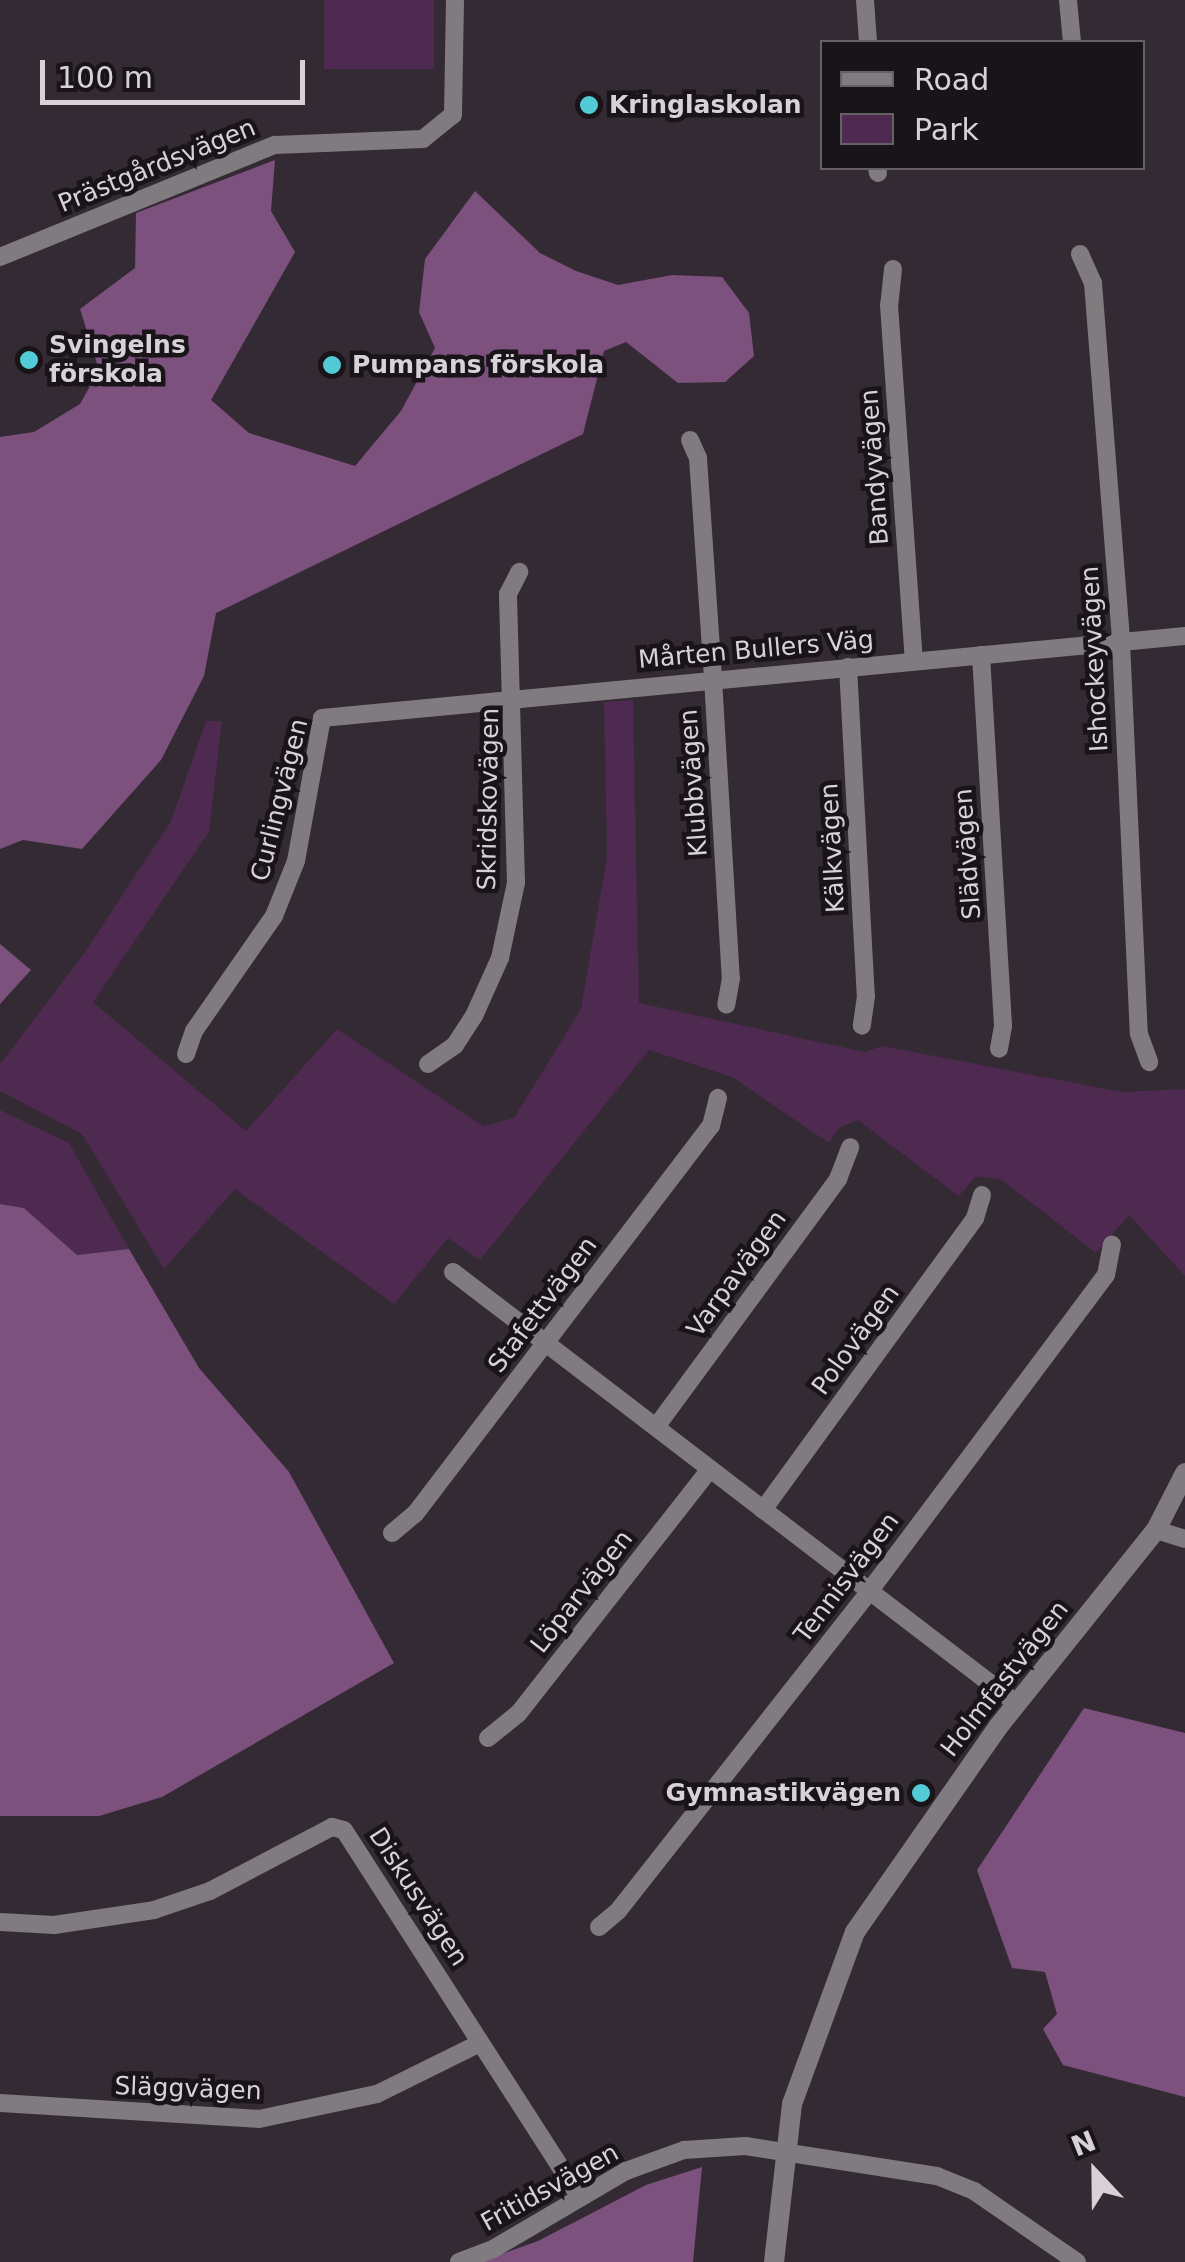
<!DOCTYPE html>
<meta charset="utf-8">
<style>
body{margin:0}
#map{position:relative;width:1185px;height:2262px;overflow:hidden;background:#332a33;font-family:"DejaVu Sans",sans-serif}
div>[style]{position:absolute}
.green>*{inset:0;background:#4e2950;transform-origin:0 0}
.forest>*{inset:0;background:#7c517e}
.minor>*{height:18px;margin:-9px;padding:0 9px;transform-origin:9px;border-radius:9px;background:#7f7b7f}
.tertiary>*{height:20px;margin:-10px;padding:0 10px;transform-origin:10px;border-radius:10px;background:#7f7b7f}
.dots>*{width:28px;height:28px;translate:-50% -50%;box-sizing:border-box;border:5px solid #181418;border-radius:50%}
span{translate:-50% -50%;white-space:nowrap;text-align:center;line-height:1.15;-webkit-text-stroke:9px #181418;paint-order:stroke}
.poi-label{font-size:25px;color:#d8d2d8;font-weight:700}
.left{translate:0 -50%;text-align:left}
.right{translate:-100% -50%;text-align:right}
.street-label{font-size:25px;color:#d8d2d8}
.legend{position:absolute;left:820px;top:40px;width:325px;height:130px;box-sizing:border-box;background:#181418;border:2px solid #656065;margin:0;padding:12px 18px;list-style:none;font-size:30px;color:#d8d2d8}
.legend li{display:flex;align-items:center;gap:20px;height:50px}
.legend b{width:50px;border:2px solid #656065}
.north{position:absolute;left:1045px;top:2122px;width:100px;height:100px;-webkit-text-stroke:8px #181418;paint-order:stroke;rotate:338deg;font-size:28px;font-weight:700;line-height:40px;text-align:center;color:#d8d2d8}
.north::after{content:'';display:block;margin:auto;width:35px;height:45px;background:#d8d2d8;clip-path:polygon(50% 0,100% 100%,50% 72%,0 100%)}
.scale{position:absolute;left:40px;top:60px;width:265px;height:45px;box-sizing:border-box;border:5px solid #d8d2d8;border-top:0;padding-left:12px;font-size:30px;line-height:35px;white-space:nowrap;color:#d8d2d8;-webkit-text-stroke:8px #181418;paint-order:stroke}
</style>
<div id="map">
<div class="green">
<i style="left:324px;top:0;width:110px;height:69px"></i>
<i style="clip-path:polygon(633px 700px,639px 1003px,865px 1052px,882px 1046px,1122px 1092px,1185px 1089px,1185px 1276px,1129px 1215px,1096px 1253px,1002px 1180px,976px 1176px,959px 1196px,858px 1120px,839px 1128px,829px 1143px,732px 1077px,649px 1050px,480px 1260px,448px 1238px,394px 1304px,235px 1189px,164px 1269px,82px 1134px,0 1091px,0 1064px,83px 955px,171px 821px,206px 721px,222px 721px,209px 832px,93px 1002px,246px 1131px,337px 1029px,483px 1126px,514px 1118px,581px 1009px,607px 856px,604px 702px)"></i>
<i style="clip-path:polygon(0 1110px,69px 1143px,129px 1249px,77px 1255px,24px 1208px,0 1204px)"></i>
</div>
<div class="forest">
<i style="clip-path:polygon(275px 160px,271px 211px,295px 252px,211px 400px,249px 433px,355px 466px,401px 411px,435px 348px,419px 312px,425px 259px,475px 191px,540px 253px,576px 271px,618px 285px,672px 275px,722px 277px,749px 313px,754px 356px,725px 382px,678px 383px,626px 342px,604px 351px,583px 434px,216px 613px,204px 676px,161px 760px,82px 849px,23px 840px,0 849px,0 437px,34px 432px,80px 404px,99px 370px,80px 309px,135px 268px,136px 213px)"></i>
<i style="clip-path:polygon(0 944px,31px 970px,0 1004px)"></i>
<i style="clip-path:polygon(0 1204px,24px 1208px,77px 1255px,129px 1249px,199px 1368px,289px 1472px,394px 1663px,162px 1797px,99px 1816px,0 1816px)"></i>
<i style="clip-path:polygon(1084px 1708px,1185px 1733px,1185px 2097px,1063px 2065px,1043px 2029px,1057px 2014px,1045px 1972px,1012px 1968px,977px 1870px)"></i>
<i style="clip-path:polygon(702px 2167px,693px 2262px,479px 2262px,538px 2241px,646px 2185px)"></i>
</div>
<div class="minor">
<i style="left:865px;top:0;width:42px;rotate:85.9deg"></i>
<i style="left:1068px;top:0;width:42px;rotate:84.6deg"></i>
<i style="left:877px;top:168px;width:5px;rotate:79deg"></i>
<i style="left:1080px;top:254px;width:32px;rotate:66deg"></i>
<i style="left:1093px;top:283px;width:360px;rotate:85.5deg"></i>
<i style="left:1121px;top:642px;width:392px;rotate:87.4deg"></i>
<i style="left:1139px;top:1034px;width:30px;rotate:70deg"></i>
<i style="left:0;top:257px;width:297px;rotate:-22.2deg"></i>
<i style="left:275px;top:145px;width:148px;rotate:-2.3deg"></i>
<i style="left:423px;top:139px;width:38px;rotate:-39deg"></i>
<i style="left:453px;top:115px;width:115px;rotate:-89deg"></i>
<i style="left:893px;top:269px;width:36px;rotate:96deg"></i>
<i style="left:889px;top:305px;width:357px;rotate:86deg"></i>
<i style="left:690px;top:440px;width:20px;rotate:66deg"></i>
<i style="left:698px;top:458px;width:222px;rotate:86.1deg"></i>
<i style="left:713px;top:679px;width:300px;rotate:86.6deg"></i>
<i style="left:731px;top:978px;width:27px;rotate:100deg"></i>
<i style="left:981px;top:655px;width:372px;rotate:86.6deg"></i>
<i style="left:1003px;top:1026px;width:23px;rotate:100deg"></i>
<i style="left:848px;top:667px;width:329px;rotate:86.9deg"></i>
<i style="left:866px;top:996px;width:30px;rotate:98deg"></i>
<i style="left:186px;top:1054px;width:24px;rotate:-71deg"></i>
<i style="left:194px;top:1031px;width:140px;rotate:-55.2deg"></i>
<i style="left:274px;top:916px;width:59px;rotate:-68.2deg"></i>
<i style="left:296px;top:861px;width:145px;rotate:-79.7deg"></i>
<i style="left:322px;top:718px;width:867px;rotate:-5.43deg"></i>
<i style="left:428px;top:1064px;width:33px;rotate:-35deg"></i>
<i style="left:455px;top:1045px;width:35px;rotate:-57deg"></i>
<i style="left:474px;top:1016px;width:64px;rotate:-65.9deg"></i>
<i style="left:500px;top:958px;width:77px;rotate:-78deg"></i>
<i style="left:516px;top:883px;width:289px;rotate:-91.6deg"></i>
<i style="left:508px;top:594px;width:25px;rotate:-63deg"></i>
<i style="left:453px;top:1272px;width:709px;rotate:37.44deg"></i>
<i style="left:656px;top:1427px;width:308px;rotate:-53.7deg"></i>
<i style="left:838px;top:1179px;width:34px;rotate:-69deg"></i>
<i style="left:763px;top:1510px;width:361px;rotate:-54deg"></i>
<i style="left:975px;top:1218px;width:24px;rotate:-73deg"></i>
<i style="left:1156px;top:1530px;width:30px;rotate:17deg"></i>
<i style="left:392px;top:1533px;width:30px;rotate:-40deg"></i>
<i style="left:415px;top:1514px;width:488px;rotate:-52.7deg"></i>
<i style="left:711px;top:1126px;width:29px;rotate:-76deg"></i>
<i style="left:488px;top:1738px;width:38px;rotate:-39deg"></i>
<i style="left:518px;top:1714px;width:310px;rotate:-51.9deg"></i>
<i style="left:0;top:1922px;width:54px;rotate:3.2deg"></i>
<i style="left:54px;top:1925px;width:101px;rotate:-8.5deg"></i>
<i style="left:154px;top:1910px;width:59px;rotate:-18.7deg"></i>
<i style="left:210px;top:1891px;width:138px;rotate:-27.7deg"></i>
<i style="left:332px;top:1827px;width:12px;rotate:14deg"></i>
<i style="left:344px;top:1830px;width:437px;rotate:57.3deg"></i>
<i style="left:599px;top:1927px;width:25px;rotate:-40deg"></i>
<i style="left:618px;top:1911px;width:410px;rotate:-51.8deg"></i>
<i style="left:871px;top:1589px;width:392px;rotate:-53.2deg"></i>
<i style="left:1106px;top:1275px;width:31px;rotate:-79deg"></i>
<i style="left:0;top:2103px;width:259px;rotate:3.5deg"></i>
<i style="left:259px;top:2119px;width:121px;rotate:-12deg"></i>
<i style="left:377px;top:2094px;width:115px;rotate:-26.3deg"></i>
<i style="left:459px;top:2262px;width:36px;rotate:-21deg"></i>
<i style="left:493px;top:2249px;width:154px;rotate:-30.4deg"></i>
<i style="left:626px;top:2171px;width:62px;rotate:-19.9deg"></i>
<i style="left:684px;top:2150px;width:61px;rotate:-3.8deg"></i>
<i style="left:745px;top:2146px;width:194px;rotate:8.9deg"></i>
<i style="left:937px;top:2176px;width:40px;rotate:22deg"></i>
<i style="left:974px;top:2191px;width:125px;rotate:34.6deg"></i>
</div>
<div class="tertiary">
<i style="left:774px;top:2262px;width:159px;rotate:-83.5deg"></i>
<i style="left:792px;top:2104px;width:183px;rotate:-69.9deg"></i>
<i style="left:855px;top:1932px;width:250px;rotate:-55.1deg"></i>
<i style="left:998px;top:1727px;width:253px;rotate:-51.3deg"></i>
<i style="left:1156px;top:1530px;width:64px;rotate:-63deg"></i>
</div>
<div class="dots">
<i style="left:589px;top:105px;background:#52cbd7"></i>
<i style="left:29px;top:360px;background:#52cbd7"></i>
<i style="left:332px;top:365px;background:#52cbd7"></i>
<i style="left:921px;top:1793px;background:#52cbd7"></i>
</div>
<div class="poi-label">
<span class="left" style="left:609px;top:105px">Kringlaskolan</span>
<span class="left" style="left:49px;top:360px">Svingelns<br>förskola</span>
<span class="left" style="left:352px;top:365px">Pumpans förskola</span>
<span class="right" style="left:901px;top:1793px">Gymnastikvägen</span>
</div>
<div class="street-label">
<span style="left:157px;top:166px;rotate:-22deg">Prästgårdsvägen</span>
<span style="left:875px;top:467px;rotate:-94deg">Bandyvägen</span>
<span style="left:756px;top:650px;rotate:-5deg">Mårten Bullers Väg</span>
<span style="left:1095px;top:659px;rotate:-93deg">Ishockeyvägen</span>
<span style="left:694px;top:783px;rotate:-94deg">Klubbvägen</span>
<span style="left:489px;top:799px;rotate:-89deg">Skridskovägen</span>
<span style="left:280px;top:800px;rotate:-76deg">Curlingvägen</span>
<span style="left:833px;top:848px;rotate:-93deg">Kälkvägen</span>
<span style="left:968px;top:854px;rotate:-94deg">Slädvägen</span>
<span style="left:737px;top:1274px;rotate:-54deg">Varpavägen</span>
<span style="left:543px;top:1305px;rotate:-53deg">Stafettvägen</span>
<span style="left:856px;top:1340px;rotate:-54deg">Polovägen</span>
<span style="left:847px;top:1578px;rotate:-53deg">Tennisvägen</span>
<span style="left:582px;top:1592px;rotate:-52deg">Löparvägen</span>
<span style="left:1005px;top:1679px;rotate:-52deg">Holmfastvägen</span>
<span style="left:418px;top:1897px;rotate:57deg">Diskusvägen</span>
<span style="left:188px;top:2089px;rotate:2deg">Släggvägen</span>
<span style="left:550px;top:2188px;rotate:-29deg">Fritidsvägen</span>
</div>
<ul class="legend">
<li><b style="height:12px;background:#7f7b7f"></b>Road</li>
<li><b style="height:28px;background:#4e2950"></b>Park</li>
</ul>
<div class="north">N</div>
<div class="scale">100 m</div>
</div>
